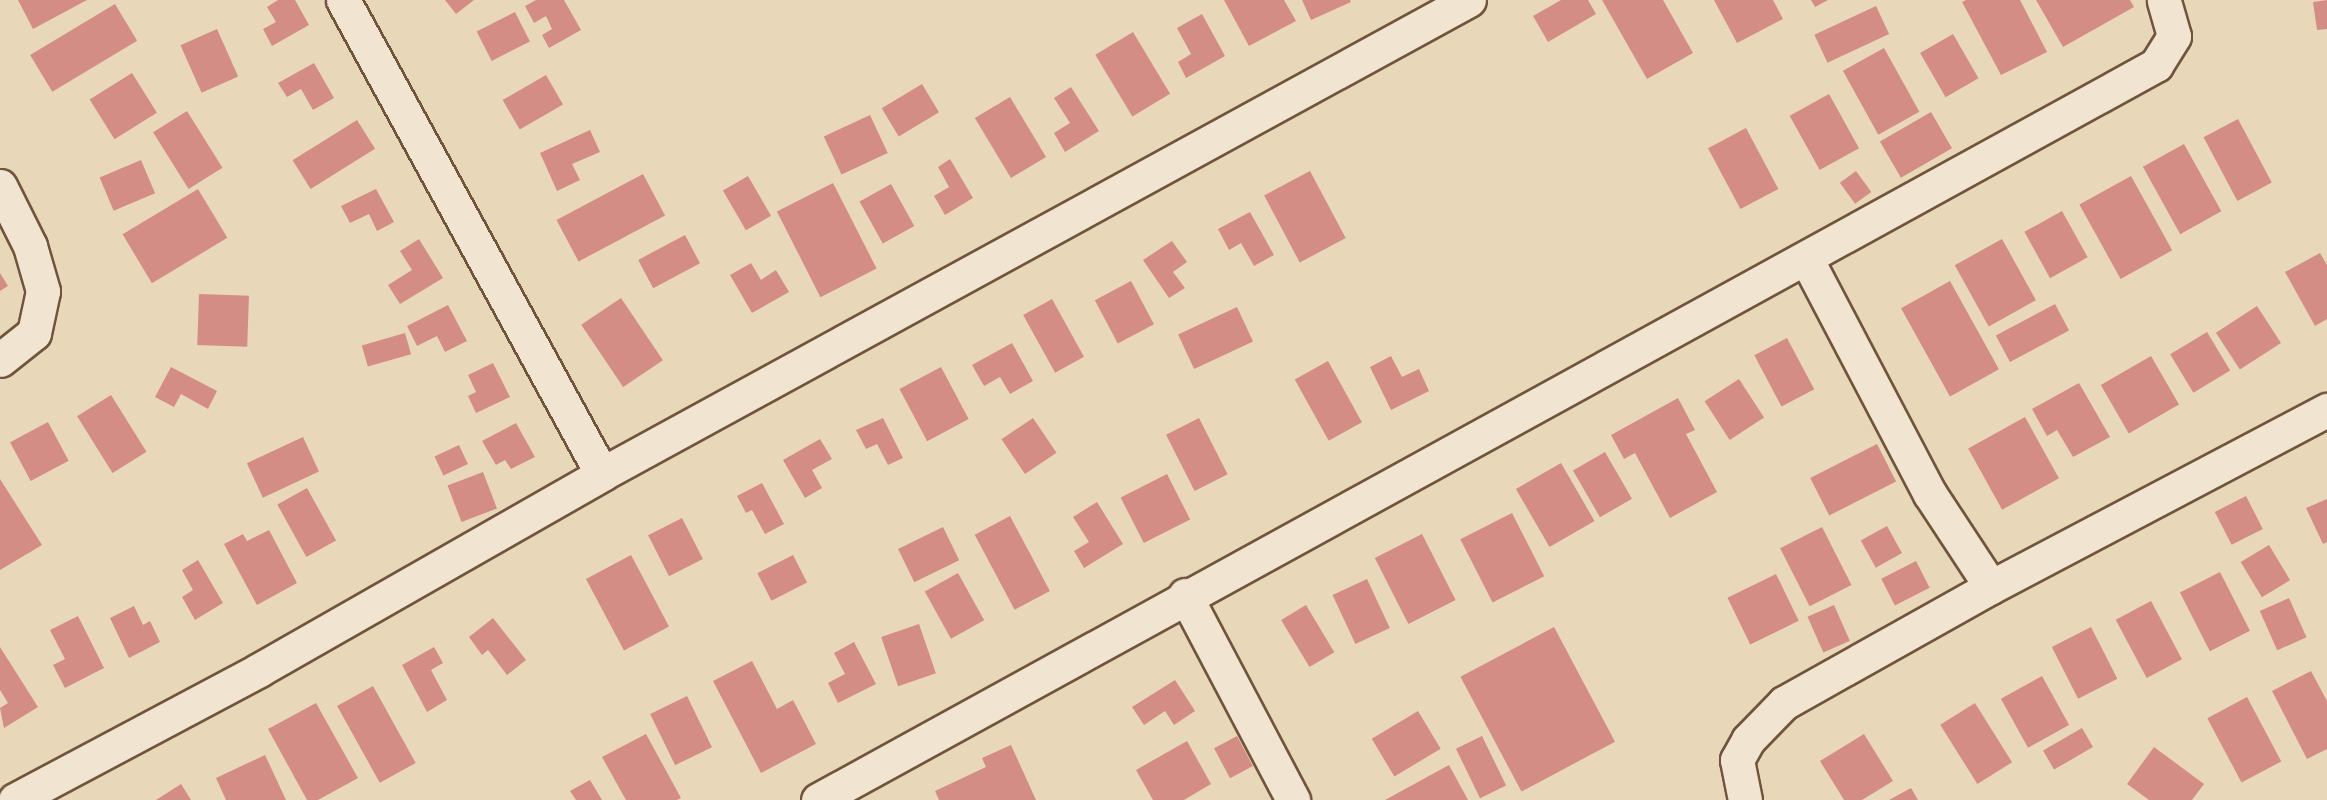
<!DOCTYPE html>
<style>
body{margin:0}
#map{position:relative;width:2327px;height:800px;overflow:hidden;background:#e9d7ba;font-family:Alegreya,serif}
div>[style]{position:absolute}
.building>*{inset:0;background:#d48d85;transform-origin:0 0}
.roads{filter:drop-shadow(2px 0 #70543c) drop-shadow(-2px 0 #70543c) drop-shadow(0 2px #70543c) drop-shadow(0 -2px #70543c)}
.street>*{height:33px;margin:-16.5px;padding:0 16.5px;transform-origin:16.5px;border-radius:16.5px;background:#f1e5d2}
span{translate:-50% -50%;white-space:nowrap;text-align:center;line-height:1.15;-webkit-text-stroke:4.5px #f1e5d2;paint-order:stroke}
</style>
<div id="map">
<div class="building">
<i style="clip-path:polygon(18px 0,87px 0,33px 29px)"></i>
<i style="clip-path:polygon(278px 0,295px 0,309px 25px,272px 46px,263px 29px,276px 22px,267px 7px)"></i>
<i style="clip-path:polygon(445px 0,474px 0,456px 14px)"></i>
<i style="clip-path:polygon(536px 0,564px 0,581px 30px,549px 48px,542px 35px,552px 29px,546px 16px,534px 23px,525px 6px)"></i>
<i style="clip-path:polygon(1224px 0,1284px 0,1296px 21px,1249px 46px)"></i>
<i style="clip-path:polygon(1302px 0,1350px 0,1351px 2px,1311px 20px)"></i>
<i style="clip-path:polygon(1561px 0,1588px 0,1596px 14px,1548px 42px,1533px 16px)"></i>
<i style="clip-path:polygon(1602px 0,1663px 0,1693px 53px,1647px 79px)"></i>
<i style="clip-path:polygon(1714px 0,1773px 0,1783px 19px,1737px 43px)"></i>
<i style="clip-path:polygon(1811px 0,1828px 0,1815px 7px)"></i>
<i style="clip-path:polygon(1966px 0,2020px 0,2047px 52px,2001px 75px,1962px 2px)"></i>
<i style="clip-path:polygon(2036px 0,2130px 0,2134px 7px,2063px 47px)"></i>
<i style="clip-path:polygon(2327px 0,2327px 29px,2317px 30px,2313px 2px)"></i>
<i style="left:115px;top:4px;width:43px;height:99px;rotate:59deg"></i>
<i style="left:1876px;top:6px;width:31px;height:68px;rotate:65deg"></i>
<i style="left:515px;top:12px;width:33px;height:43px;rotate:63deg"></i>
<i style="clip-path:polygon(1202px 14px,1225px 56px,1186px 78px,1178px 62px,1191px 54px,1177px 28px)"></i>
<i style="left:217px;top:29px;width:52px;height:40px;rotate:66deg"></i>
<i style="left:1133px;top:32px;width:72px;height:44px;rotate:59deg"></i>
<i style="left:1953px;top:34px;width:51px;height:38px;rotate:60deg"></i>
<i style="left:1884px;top:48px;width:73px;height:47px;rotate:61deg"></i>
<i style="clip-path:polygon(314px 63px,334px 98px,313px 110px,301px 89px,287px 97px,278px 83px)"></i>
<i style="left:132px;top:73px;width:47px;height:50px;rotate:58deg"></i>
<i style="left:546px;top:75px;width:34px;height:50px;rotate:60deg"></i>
<i style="left:922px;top:84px;width:33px;height:47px;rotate:59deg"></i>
<i style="clip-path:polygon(1071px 87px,1099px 131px,1065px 152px,1054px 133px,1070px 123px,1054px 98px)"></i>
<i style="left:1829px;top:94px;width:62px;height:45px;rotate:61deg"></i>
<i style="left:1010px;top:97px;width:70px;height:41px;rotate:59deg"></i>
<i style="left:187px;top:111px;width:67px;height:40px;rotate:58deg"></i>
<i style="left:1931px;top:112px;width:42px;height:59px;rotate:60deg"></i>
<i style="left:870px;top:115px;width:42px;height:51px;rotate:65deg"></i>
<i style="left:2238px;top:119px;width:72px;height:39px;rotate:62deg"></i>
<i style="left:357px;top:120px;width:34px;height:76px;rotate:58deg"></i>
<i style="left:1746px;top:128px;width:69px;height:43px;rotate:62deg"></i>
<i style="clip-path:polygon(590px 130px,600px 152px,572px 164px,580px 180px,557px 191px,540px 153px)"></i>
<i style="left:2184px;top:144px;width:77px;height:47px;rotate:61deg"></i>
<i style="clip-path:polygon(950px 159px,973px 198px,945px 215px,934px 196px,949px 187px,938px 167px)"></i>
<i style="left:141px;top:160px;width:36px;height:45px;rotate:67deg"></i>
<i style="left:1310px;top:171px;width:76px;height:52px;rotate:62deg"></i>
<i style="left:1856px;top:171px;width:26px;height:20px;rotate:54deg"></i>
<i style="left:643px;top:174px;width:47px;height:98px;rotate:62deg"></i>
<i style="left:748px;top:176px;width:46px;height:29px;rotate:60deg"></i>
<i style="left:2131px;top:176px;width:85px;height:59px;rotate:61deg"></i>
<i style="left:833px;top:183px;width:96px;height:63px;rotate:63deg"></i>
<i style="left:891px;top:184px;width:48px;height:36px;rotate:61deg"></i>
<i style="left:198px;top:189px;width:57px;height:88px;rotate:59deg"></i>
<i style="clip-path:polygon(376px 189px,394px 222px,377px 231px,369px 214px,350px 223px,341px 206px)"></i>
<i style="left:2062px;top:211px;width:53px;height:43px;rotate:61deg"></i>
<i style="clip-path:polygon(1250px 212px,1274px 255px,1254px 266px,1241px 243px,1229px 250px,1218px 229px)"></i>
<i style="left:685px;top:235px;width:32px;height:53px;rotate:62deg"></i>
<i style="clip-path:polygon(419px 239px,443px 278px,400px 304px,388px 285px,412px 270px,400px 251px)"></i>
<i style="left:2002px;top:239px;width:70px;height:54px;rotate:61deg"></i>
<i style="clip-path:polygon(1172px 241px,1187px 262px,1173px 272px,1185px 288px,1169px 298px,1143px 260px)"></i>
<i style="clip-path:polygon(2320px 253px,2327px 265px,2327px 319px,2315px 326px,2285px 272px)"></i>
<i style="clip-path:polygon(751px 263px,761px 280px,776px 270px,789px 292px,752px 313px,730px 275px)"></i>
<i style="clip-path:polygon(0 273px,8px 286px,0 291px)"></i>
<i style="left:1131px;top:281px;width:49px;height:41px;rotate:62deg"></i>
<i style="left:1950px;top:281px;width:101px;height:56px;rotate:61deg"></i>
<i style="left:199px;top:294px;width:50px;height:51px;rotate:2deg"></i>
<i style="left:621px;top:298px;width:75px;height:48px;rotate:56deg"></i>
<i style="left:1052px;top:299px;width:66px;height:33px;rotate:61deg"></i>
<i style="left:2055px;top:304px;width:30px;height:67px;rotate:62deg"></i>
<i style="clip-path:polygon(448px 305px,467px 341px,445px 352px,437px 336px,417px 346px,407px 326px)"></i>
<i style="left:2257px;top:306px;width:44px;height:49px;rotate:57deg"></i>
<i style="left:1237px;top:307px;width:38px;height:65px;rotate:65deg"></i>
<i style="left:2207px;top:332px;width:45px;height:43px;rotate:59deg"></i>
<i style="left:405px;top:333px;width:22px;height:45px;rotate:74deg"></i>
<i style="left:1787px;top:338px;width:58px;height:37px;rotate:62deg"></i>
<i style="clip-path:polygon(1012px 343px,1033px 381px,1010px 394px,1000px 377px,984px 386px,972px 365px)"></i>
<i style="clip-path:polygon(1391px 356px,1402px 377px,1419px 369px,1429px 391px,1391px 410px,1370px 367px)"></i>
<i style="left:2151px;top:356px;width:56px;height:58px;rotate:60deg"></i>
<i style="left:1328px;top:361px;width:70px;height:38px;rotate:61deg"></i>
<i style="clip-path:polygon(493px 363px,510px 397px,476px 413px,468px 396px,476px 392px,468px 375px)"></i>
<i style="clip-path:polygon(171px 367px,217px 391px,208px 409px,181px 394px,174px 407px,155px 397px)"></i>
<i style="left:941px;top:367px;width:59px;height:47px;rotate:62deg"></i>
<i style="left:1739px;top:379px;width:46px;height:41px;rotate:57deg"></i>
<i style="clip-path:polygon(2079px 383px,2110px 437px,2073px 457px,2057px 430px,2047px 436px,2032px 409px)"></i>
<i style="left:111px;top:395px;width:67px;height:40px;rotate:58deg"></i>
<i style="clip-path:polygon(1678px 398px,1695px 430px,1686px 434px,1717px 492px,1670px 518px,1635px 453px,1624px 459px,1611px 435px)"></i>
<i style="left:2025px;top:417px;width:70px;height:65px;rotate:61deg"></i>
<i style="clip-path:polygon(883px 418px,903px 458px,888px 465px,877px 444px,866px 449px,856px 430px)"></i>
<i style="left:1033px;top:418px;width:42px;height:38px;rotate:56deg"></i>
<i style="left:1199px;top:418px;width:63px;height:37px;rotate:63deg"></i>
<i style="left:48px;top:422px;width:44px;height:43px;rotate:62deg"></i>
<i style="clip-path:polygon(516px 423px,535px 457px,511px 469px,505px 460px,496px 465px,482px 441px)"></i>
<i style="left:303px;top:437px;width:38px;height:62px;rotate:65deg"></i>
<i style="clip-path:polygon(820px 439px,832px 459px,812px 470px,822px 488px,805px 498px,783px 460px)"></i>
<i style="left:1877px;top:444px;width:42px;height:75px;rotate:63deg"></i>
<i style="left:459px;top:445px;width:21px;height:27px;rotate:65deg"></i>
<i style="left:1605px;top:452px;width:54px;height:37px;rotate:60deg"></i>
<i style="left:1561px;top:463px;width:67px;height:52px;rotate:60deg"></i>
<i style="left:483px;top:472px;width:39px;height:38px;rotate:69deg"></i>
<i style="left:1167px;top:474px;width:51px;height:52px;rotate:63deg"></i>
<i style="clip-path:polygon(0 479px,42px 545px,0 570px)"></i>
<i style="clip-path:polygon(762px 483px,784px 524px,765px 534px,752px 510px,746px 513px,737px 496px)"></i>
<i style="left:307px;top:488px;width:60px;height:34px;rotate:61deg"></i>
<i style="left:2246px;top:496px;width:37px;height:35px;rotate:63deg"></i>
<i style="clip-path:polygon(2327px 499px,2327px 542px,2323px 544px,2306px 508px)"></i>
<i style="clip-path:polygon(1097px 502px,1123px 544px,1084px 568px,1074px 551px,1089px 542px,1073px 517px)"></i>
<i style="left:1512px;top:513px;width:71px;height:58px;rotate:63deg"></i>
<i style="left:1010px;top:516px;width:85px;height:40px;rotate:62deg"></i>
<i style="left:682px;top:518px;width:46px;height:38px;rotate:63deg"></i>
<i style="left:1887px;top:526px;width:31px;height:30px;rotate:61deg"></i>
<i style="left:943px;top:527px;width:37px;height:50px;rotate:64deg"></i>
<i style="left:1822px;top:527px;width:65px;height:47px;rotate:63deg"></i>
<i style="clip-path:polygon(269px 530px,297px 583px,257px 605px,224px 544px,243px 534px,247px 541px)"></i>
<i style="left:1422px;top:534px;width:74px;height:53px;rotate:63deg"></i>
<i style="left:2269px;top:545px;width:41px;height:33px;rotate:59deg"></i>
<i style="left:631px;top:555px;width:81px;height:51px;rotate:62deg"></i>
<i style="left:793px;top:555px;width:31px;height:40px;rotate:63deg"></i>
<i style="clip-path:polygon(198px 560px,223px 603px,195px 620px,182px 597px,193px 590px,182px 570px)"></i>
<i style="left:1916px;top:561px;width:30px;height:39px;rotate:63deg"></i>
<i style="left:2220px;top:572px;width:66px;height:45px;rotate:63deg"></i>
<i style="left:958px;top:573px;width:54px;height:38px;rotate:61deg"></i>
<i style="left:1776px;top:574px;width:52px;height:54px;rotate:64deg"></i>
<i style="left:1367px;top:579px;width:54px;height:38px;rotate:65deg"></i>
<i style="left:2289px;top:598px;width:43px;height:32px;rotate:66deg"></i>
<i style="left:2151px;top:601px;width:66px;height:40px;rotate:62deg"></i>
<i style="left:1306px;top:605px;width:55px;height:29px;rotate:59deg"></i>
<i style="left:1834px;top:605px;width:39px;height:29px;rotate:66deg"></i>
<i style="clip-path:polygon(134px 606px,143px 625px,150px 621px,160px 642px,129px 658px,110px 618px)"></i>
<i style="clip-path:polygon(78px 616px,104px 668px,65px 688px,53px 665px,65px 659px,50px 630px)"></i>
<i style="clip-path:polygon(493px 618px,526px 660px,507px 675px,488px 650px,482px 655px,469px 637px)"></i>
<i style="left:919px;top:624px;width:52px;height:40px;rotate:71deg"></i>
<i style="left:1554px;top:627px;width:130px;height:106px;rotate:62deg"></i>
<i style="left:2091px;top:627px;width:58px;height:44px;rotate:63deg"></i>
<i style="clip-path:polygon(854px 642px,876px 684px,838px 703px,828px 683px,845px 674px,834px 653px)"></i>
<i style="clip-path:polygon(0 647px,38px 707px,4px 728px,0 708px,8px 703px,0 690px)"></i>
<i style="clip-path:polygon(434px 647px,443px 663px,431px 670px,447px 700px,427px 712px,402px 665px)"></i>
<i style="clip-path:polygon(752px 661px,777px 709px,793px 700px,816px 744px,761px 773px,713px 681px)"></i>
<i style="clip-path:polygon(2311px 671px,2327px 701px,2327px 749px,2307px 759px,2272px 691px)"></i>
<i style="left:2042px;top:676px;width:56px;height:47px;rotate:61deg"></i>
<i style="clip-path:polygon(1175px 680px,1195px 711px,1174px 725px,1165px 711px,1144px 725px,1132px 707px)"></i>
<i style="left:373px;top:686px;width:88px;height:41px;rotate:61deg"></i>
<i style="left:687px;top:696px;width:57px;height:41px;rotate:64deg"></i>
<i style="left:2247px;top:697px;width:73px;height:45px;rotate:62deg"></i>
<i style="clip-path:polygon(316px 703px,358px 778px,318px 800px,307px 800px,268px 729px)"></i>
<i style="left:1975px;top:703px;width:70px;height:41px;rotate:58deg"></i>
<i style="left:1418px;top:711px;width:44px;height:54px;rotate:59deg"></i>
<i style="left:2082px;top:728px;width:22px;height:45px;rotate:60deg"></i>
<i style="clip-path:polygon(646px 734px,681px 798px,677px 800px,626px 800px,602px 757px)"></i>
<i style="clip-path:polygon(1864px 734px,1893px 781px,1862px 800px,1844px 800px,1820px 761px)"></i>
<i style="left:1237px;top:736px;width:34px;height:26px;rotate:62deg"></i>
<i style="left:1482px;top:736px;width:55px;height:29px;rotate:64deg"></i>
<i style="clip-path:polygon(1187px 741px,1211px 784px,1184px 800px,1153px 800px,1136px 770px)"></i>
<i style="clip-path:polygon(1011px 745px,1036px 800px,939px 800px,935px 791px,986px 767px,982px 758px)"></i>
<i style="clip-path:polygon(2154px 747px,2204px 784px,2192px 800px,2149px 800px,2127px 784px)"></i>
<i style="clip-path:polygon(265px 755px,286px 800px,226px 800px,216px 778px)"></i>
<i style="clip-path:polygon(1449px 765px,1468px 800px,1385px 800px)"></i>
<i style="clip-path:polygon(590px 780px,602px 800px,576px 800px,570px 791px)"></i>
<i style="clip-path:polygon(181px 784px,191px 800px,156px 800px)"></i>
<i style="clip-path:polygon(1911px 788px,1918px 800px,1889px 800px)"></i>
</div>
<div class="roads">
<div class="street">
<i style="left:343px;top:0;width:540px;rotate:61.35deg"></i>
<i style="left:0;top:186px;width:67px;rotate:63.4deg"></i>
<i style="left:30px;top:246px;width:47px;rotate:73.9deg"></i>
<i style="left:43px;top:291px;width:43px;rotate:102.1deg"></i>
<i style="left:34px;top:333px;width:43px;rotate:141.5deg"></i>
<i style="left:1807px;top:260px;width:264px;rotate:62.3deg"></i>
<i style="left:1930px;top:494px;width:111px;rotate:56.7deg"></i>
<i style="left:1185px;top:595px;width:232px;rotate:62.2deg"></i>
<i style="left:15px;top:800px;width:276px;rotate:-28deg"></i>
<i style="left:259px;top:670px;width:395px;rotate:-29.7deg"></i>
<i style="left:602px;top:474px;width:988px;rotate:-28.67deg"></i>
<i style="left:818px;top:800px;width:1527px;rotate:-28.78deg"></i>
<i style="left:2156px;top:65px;width:34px;rotate:-58deg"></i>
<i style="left:2174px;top:36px;width:37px;rotate:-106deg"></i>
<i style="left:1745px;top:800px;width:41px;rotate:-101.3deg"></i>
<i style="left:1737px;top:760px;width:23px;rotate:-61deg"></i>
<i style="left:1748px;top:740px;width:52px;rotate:-45.8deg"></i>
<i style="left:1784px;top:703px;width:237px;rotate:-29.3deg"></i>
<i style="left:1991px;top:587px;width:380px;rotate:-27.8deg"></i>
</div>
</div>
</div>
